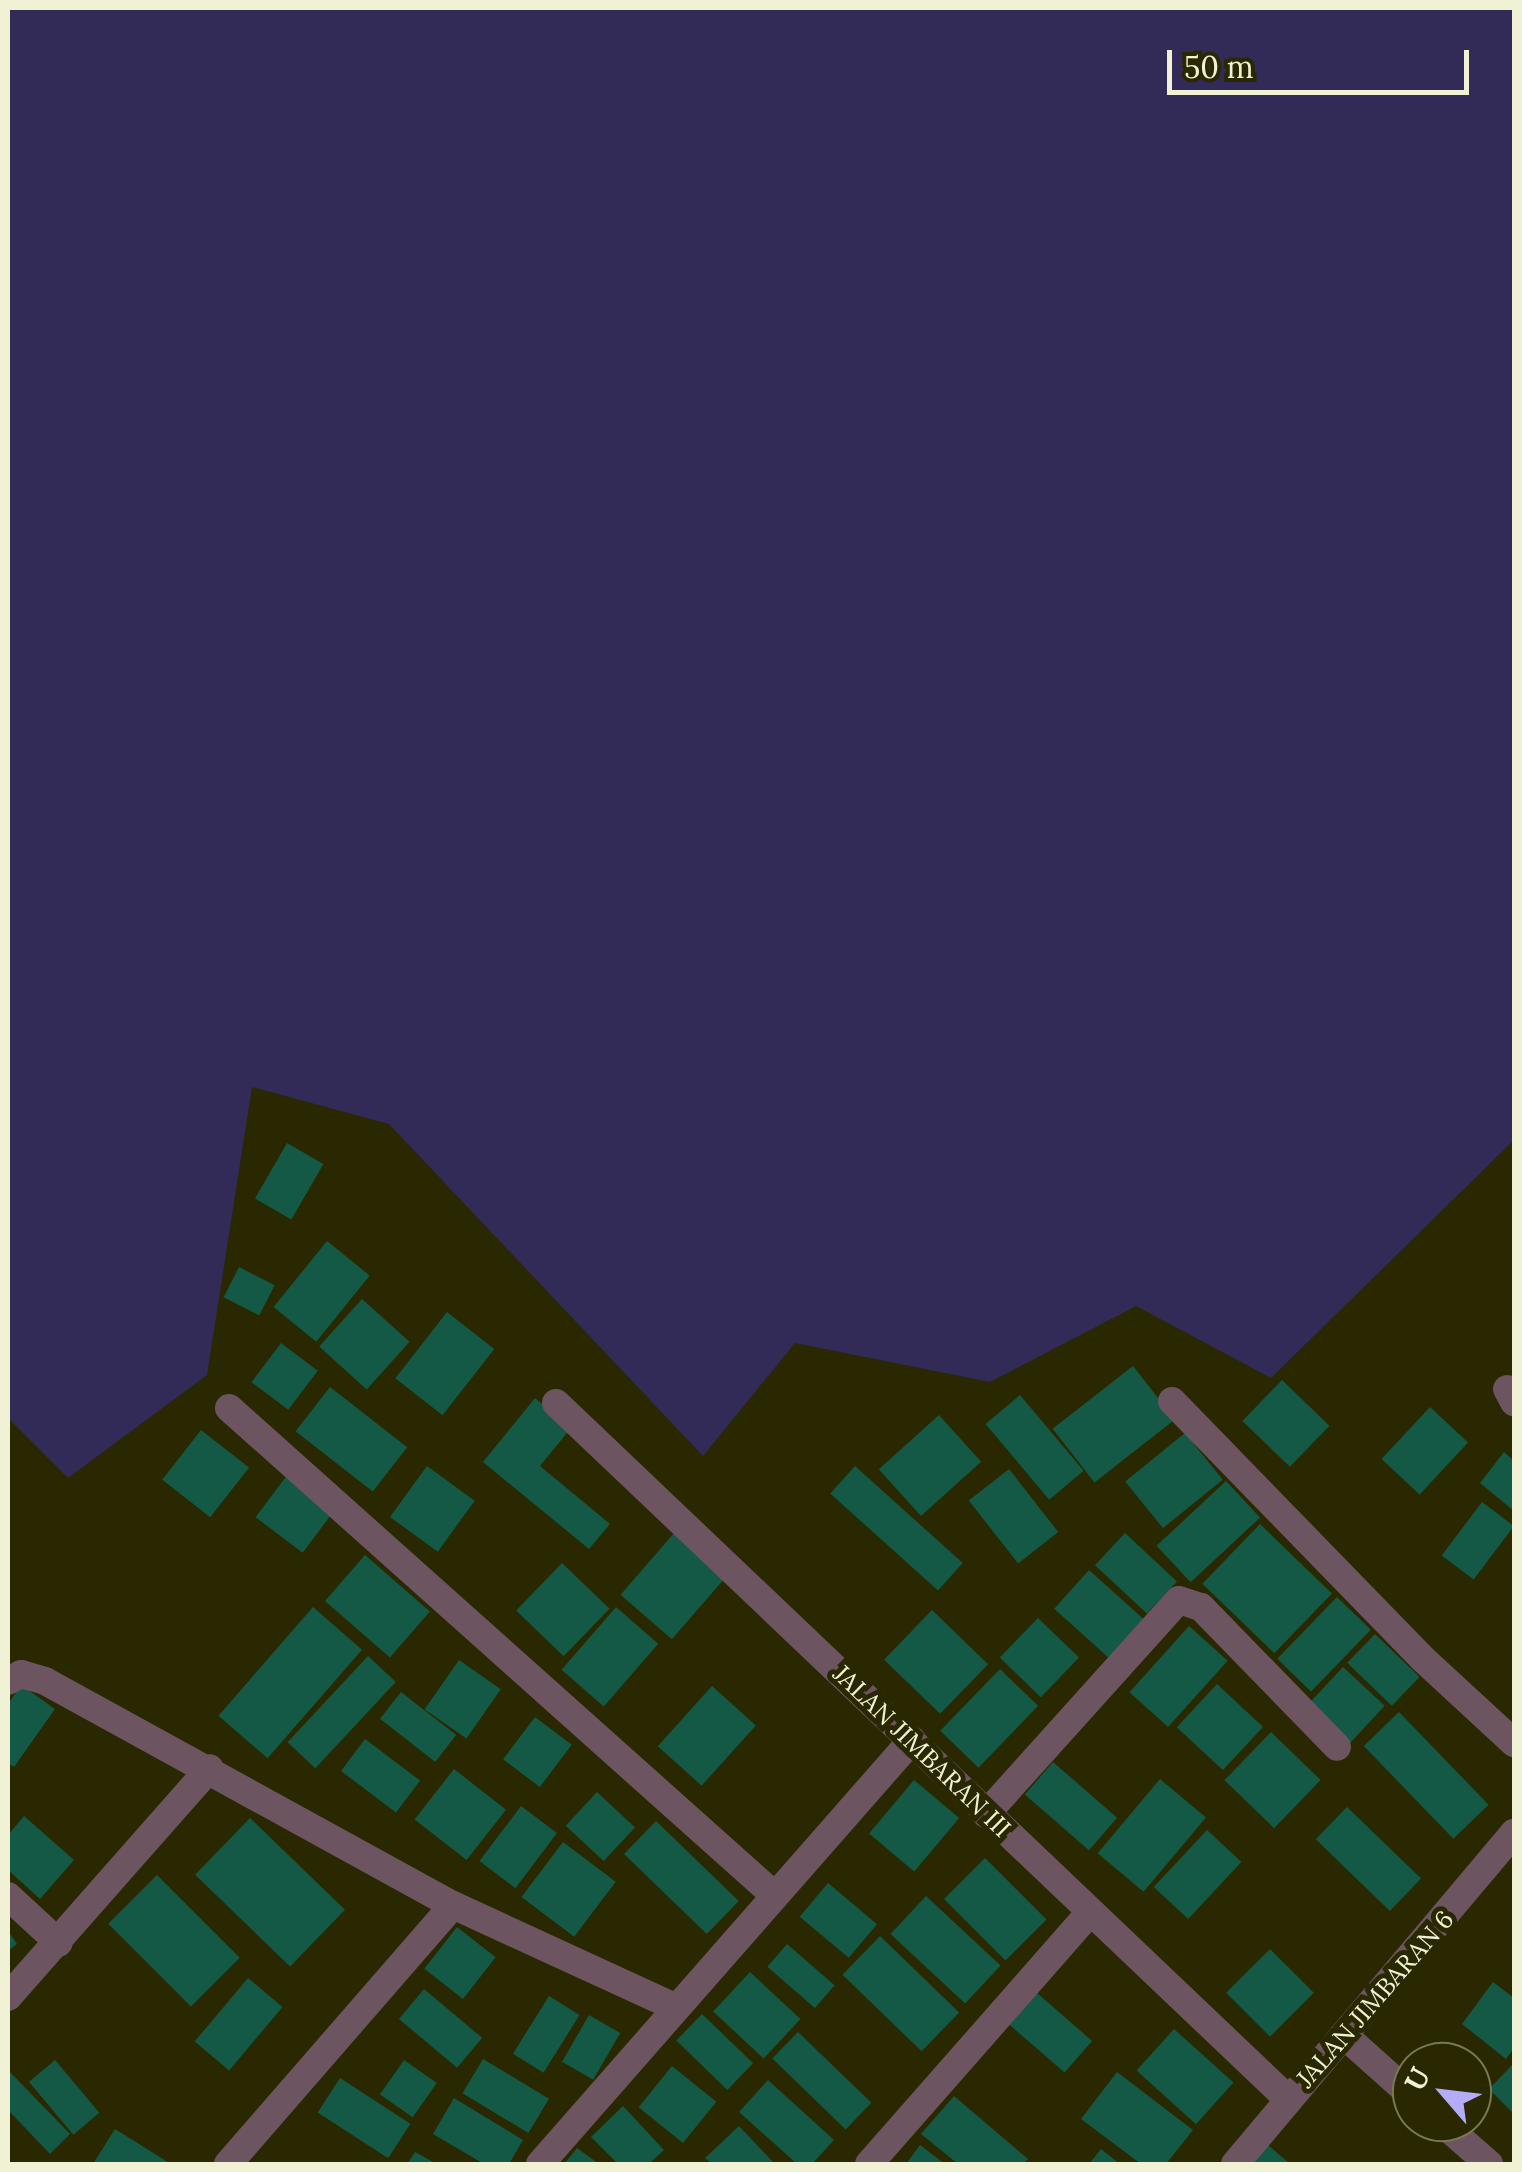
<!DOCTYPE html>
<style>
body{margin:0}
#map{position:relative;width:1522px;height:2172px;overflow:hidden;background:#292800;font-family:Lora,serif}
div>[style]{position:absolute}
.green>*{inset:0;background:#322a57}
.building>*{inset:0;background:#145945;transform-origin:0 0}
.minor>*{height:28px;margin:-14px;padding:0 14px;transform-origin:14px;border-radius:14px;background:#6c5560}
span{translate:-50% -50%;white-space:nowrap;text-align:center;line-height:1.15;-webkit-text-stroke:10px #292800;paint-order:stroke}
.street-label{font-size:25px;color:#f1f2d5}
.frame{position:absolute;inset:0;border:10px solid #f1f2d5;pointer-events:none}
.north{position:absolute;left:1392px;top:2042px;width:100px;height:100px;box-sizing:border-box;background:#292800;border:2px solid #797955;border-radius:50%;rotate:298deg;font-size:28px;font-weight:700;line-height:40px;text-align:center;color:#f1f2d5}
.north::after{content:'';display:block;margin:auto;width:35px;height:45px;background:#b5acf8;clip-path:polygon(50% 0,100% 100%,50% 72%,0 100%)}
.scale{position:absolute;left:1167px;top:50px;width:302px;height:45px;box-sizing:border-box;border:5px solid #f1f2d5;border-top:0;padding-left:12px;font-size:30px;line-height:35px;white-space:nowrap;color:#f1f2d5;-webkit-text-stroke:8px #292800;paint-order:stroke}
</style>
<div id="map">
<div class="green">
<i style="clip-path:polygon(8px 8px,1514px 8px,1514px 1140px,1271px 1378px,1136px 1306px,990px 1382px,795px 1343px,703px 1456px,389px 1124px,252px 1087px,207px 1375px,68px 1478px,8px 1418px)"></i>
</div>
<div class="building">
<i style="left:287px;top:1143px;width:42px;height:64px;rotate:30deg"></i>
<i style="left:327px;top:1241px;width:55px;height:85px;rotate:39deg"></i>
<i style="left:239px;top:1267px;width:40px;height:34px;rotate:27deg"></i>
<i style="left:362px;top:1299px;width:64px;height:64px;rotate:42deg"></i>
<i style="left:447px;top:1312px;width:60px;height:84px;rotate:38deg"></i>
<i style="left:281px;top:1343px;width:46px;height:49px;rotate:37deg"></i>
<i style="left:1133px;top:1366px;width:68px;height:102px;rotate:52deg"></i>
<i style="left:1282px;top:1380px;width:66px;height:57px;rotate:44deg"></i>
<i style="left:330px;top:1387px;width:98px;height:56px;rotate:38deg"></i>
<i style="left:1020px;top:1395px;width:99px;height:45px;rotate:50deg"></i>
<i style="clip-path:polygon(535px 1398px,571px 1428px,540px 1466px,610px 1524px,589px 1549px,483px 1462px)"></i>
<i style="left:1430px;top:1407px;width:52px;height:71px;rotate:43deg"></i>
<i style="left:939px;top:1415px;width:63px;height:81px;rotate:48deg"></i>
<i style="left:201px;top:1430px;width:61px;height:63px;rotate:38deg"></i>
<i style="left:1185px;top:1433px;width:60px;height:77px;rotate:51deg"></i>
<i style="clip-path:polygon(1504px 1452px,1514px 1461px,1514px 1511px,1480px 1483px)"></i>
<i style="left:427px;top:1466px;width:59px;height:63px;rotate:36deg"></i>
<i style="left:855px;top:1466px;width:145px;height:37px;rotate:42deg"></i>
<i style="left:1009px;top:1469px;width:80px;height:51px;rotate:52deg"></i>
<i style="left:288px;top:1474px;width:59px;height:54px;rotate:37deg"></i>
<i style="left:1226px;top:1481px;width:50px;height:95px;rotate:47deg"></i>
<i style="left:1482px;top:1502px;width:40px;height:67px;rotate:37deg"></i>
<i style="left:1260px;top:1524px;width:100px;height:83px;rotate:44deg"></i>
<i style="left:675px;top:1532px;width:68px;height:83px;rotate:41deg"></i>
<i style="left:1125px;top:1533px;width:71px;height:44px;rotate:43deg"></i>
<i style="left:365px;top:1555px;width:86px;height:61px;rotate:41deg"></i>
<i style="left:562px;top:1563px;width:66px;height:66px;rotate:44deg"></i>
<i style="left:1089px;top:1570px;width:73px;height:52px;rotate:42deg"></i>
<i style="left:1337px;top:1597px;width:47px;height:86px;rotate:44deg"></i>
<i style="left:313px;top:1607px;width:65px;height:144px;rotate:41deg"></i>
<i style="left:616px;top:1607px;width:56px;height:83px;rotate:41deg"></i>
<i style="left:932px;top:1610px;width:78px;height:69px;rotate:44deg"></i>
<i style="left:1038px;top:1618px;width:57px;height:55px;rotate:44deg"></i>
<i style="left:1189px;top:1626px;width:52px;height:89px;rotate:42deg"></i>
<i style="left:1375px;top:1634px;width:62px;height:40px;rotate:44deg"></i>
<i style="left:368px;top:1656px;width:38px;height:118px;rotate:43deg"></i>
<i style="left:459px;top:1660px;width:51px;height:60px;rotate:35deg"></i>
<i style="left:1343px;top:1667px;width:57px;height:52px;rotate:43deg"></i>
<i style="left:1000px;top:1669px;width:53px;height:86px;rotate:44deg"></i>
<i style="left:1217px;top:1684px;width:63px;height:59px;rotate:43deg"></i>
<i style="clip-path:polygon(21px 1685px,55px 1709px,14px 1767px,8px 1763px,8px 1704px)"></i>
<i style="left:712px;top:1686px;width:59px;height:81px;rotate:42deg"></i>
<i style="left:401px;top:1692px;width:70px;height:34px;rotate:38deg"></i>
<i style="left:1399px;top:1712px;width:129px;height:49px;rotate:46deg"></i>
<i style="left:535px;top:1717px;width:46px;height:53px;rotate:37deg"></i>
<i style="left:1271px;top:1732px;width:69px;height:67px;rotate:44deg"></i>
<i style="left:365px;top:1739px;width:69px;height:40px;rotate:37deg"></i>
<i style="left:1053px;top:1762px;width:85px;height:43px;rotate:41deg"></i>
<i style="left:454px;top:1769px;width:66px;height:64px;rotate:38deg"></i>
<i style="left:1160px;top:1779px;width:60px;height:97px;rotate:40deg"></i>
<i style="left:914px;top:1780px;width:59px;height:70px;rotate:40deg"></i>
<i style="left:597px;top:1792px;width:52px;height:46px;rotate:43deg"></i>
<i style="left:521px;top:1806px;width:45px;height:69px;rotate:37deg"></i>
<i style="left:1347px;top:1807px;width:103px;height:45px;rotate:44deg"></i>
<i style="clip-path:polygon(24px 1816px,74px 1860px,40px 1899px,8px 1870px,8px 1835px)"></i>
<i style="left:250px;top:1818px;width:132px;height:79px;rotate:44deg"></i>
<i style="left:656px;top:1821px;width:115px;height:46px;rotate:44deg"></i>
<i style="left:1207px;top:1830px;width:47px;height:78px;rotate:43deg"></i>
<i style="left:563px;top:1842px;width:66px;height:69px;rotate:37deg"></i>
<i style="left:985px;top:1858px;width:87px;height:58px;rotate:45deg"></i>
<i style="left:157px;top:1875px;width:117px;height:69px;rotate:45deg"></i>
<i style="left:828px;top:1883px;width:64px;height:44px;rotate:40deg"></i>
<i style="left:926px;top:1896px;width:102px;height:52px;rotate:43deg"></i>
<i style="left:457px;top:1927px;width:49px;height:53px;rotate:38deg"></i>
<i style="clip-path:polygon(8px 1931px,17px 1944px,8px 1951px)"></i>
<i style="left:880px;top:1936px;width:110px;height:54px;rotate:44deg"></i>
<i style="left:787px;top:1944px;width:63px;height:30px;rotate:41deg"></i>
<i style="left:1270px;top:1949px;width:62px;height:62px;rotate:45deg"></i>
<i style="left:750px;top:1972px;width:69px;height:54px;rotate:43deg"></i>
<i style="left:248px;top:1978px;width:45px;height:83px;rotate:40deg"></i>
<i style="clip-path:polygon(1493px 1982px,1514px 1998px,1514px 2048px,1506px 2059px,1462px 2024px)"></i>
<i style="left:424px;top:1989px;width:76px;height:39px;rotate:40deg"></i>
<i style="left:1037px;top:1993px;width:73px;height:42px;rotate:41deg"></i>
<i style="left:549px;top:1996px;width:36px;height:68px;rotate:32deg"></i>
<i style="left:702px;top:2014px;width:71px;height:37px;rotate:44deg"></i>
<i style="left:589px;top:2015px;width:36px;height:54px;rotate:30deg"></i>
<i style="left:1174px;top:2029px;width:80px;height:56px;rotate:42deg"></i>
<i style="left:798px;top:2032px;width:102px;height:37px;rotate:44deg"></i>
<i style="left:483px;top:2059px;width:77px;height:40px;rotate:31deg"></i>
<i style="left:55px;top:2060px;width:69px;height:34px;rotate:50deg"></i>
<i style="left:404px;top:2060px;width:40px;height:42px;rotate:35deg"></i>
<i style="clip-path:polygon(1514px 2063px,1514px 2114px,1489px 2089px)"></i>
<i style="left:672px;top:2066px;width:57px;height:53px;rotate:39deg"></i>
<i style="clip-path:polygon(8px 2070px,70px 2134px,50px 2154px,8px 2110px)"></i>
<i style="clip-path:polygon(1117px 2072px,1193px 2130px,1166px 2164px,1141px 2164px,1081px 2119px)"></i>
<i style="left:340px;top:2078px;width:84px;height:41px;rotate:33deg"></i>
<i style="clip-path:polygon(768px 2080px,834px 2140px,812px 2164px,797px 2164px,739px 2112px)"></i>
<i style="clip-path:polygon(954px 2096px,1028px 2159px,1023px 2164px,958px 2164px,921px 2134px)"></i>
<i style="clip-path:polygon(454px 2098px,523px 2140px,509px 2164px,484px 2164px,433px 2134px)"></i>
<i style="clip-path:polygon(623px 2106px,664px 2150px,649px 2164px,618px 2164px,591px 2137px)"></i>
<i style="clip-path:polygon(739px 2126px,775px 2164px,712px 2164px,705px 2158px)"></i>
<i style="clip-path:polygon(115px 2129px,171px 2164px,93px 2164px)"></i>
<i style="clip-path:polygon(920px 2145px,945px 2164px,906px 2164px)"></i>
<i style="clip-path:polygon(1268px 2145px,1290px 2164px,1252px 2164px)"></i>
<i style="clip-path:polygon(577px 2148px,599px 2164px,564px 2164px)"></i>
<i style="clip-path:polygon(1101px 2149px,1120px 2164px,1089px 2164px)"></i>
<i style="clip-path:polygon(415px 2152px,437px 2164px,407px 2164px)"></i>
</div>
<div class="minor">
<i style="left:1507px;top:1389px;width:15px;rotate:62deg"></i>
<i style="left:1172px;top:1401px;width:360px;rotate:45.8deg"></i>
<i style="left:1423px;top:1659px;width:124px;rotate:42.7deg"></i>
<i style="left:556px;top:1403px;width:1010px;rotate:43.56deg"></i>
<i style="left:229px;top:1408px;width:731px;rotate:41.78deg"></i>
<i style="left:8px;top:1681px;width:15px;rotate:-28deg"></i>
<i style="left:21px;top:1674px;width:25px;rotate:16deg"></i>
<i style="left:45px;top:1681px;width:465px;rotate:28.8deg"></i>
<i style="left:453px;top:1905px;width:242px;rotate:24.7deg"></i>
<i style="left:986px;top:1814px;width:288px;rotate:-48deg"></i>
<i style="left:1179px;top:1600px;width:23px;rotate:18deg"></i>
<i style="left:1201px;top:1607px;width:195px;rotate:45.8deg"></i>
<i style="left:8px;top:1896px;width:69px;rotate:42.7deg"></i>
<i style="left:8px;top:1997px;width:305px;rotate:-48.6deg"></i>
<i style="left:1345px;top:2036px;width:90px;rotate:41.8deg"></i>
<i style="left:1441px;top:2122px;width:64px;rotate:41.2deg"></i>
<i style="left:228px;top:2164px;width:343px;rotate:-49deg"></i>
<i style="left:540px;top:2164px;width:564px;rotate:-48.74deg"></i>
<i style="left:869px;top:2164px;width:335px;rotate:-48.7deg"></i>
<i style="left:1235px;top:2164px;width:433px;rotate:-49.9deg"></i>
</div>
<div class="street-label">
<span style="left:922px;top:1751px;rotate:44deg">JALAN JIMBARAN III</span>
<span style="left:1375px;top:1999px;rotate:-49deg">JALAN JIMBARAN 6</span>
</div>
<div class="frame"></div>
<div class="north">U</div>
<div class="scale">50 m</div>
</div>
